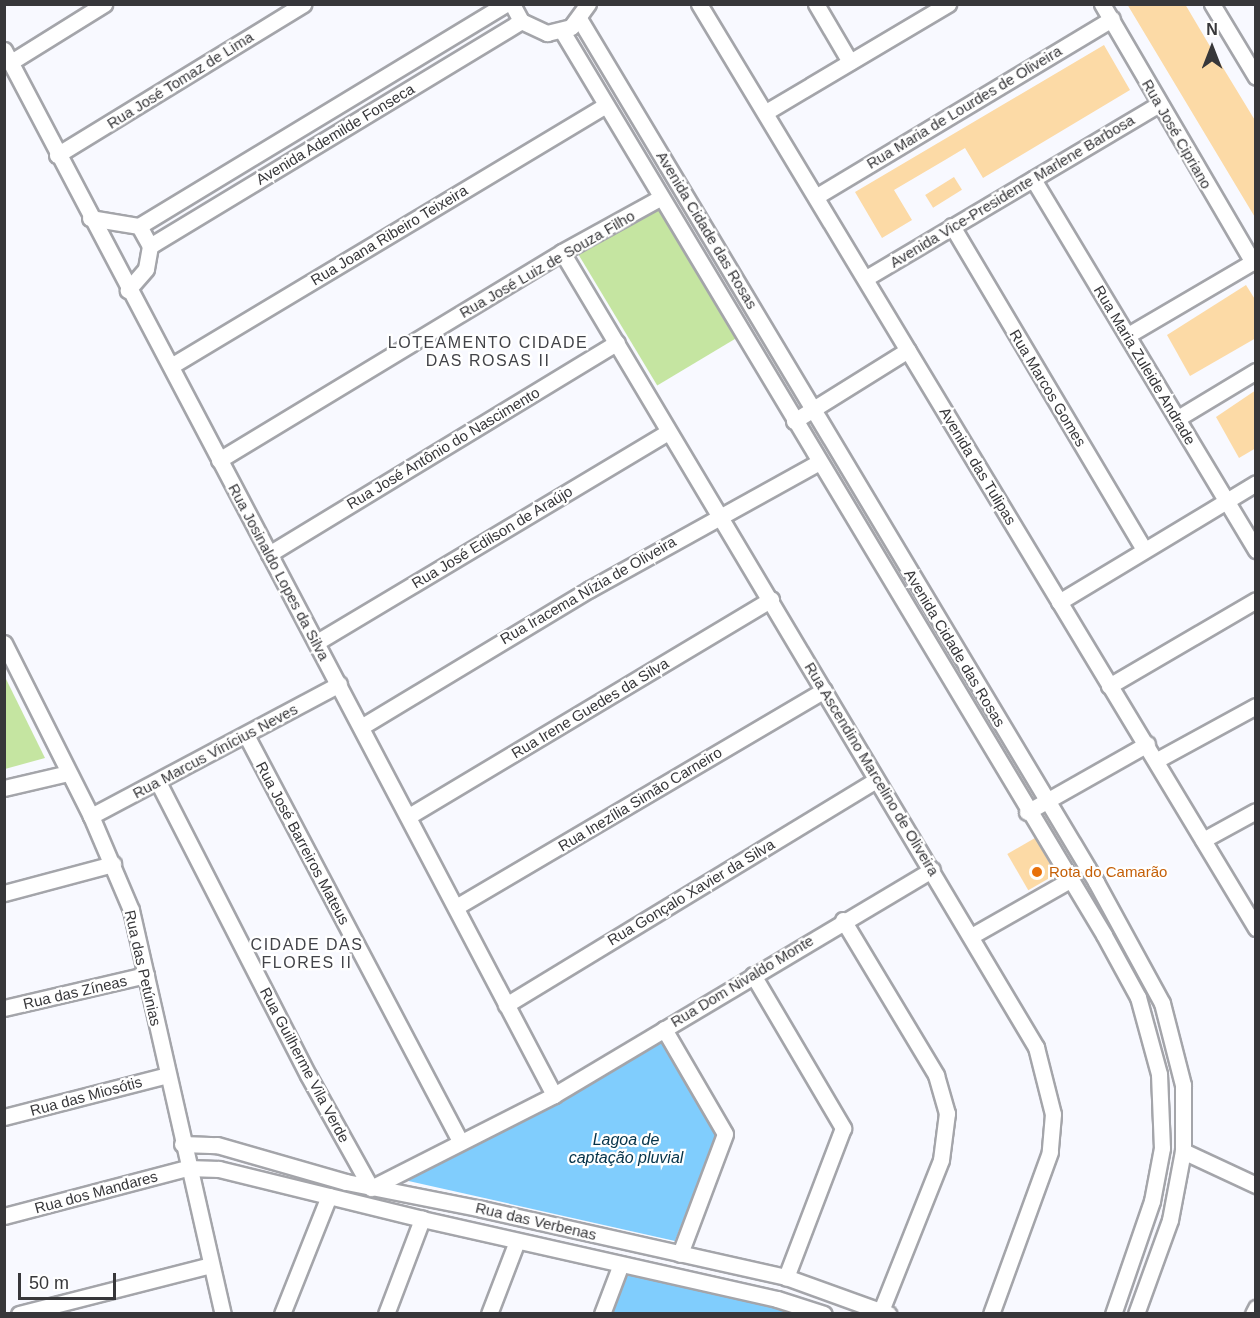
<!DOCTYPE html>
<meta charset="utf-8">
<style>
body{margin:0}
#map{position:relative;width:1260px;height:1318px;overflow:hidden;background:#f8f9ff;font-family:Helvetica,sans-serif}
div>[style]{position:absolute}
.green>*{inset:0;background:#c5e5a1;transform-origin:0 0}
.water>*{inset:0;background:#80cdfd}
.building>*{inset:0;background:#fcdaa6;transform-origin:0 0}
.roads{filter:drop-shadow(2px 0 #a4a5aa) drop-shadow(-2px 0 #a4a5aa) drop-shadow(0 2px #a4a5aa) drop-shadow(0 -2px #a4a5aa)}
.minor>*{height:15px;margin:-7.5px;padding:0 7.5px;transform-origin:7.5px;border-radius:7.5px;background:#fff}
.dots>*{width:16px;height:16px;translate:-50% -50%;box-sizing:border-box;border:3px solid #fff;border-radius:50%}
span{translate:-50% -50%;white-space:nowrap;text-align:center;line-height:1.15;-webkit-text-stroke:4.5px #fff;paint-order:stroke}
.street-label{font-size:15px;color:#37373a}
.food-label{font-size:15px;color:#c56008}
.left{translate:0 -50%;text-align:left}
.neighbourhood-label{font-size:16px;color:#424348;letter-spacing:1.5px}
.water-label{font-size:16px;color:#04334a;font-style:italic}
.frame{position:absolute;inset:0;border:6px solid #37373a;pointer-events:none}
.north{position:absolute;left:1182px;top:18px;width:60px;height:60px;-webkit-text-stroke:4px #fff;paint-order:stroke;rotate:0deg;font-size:16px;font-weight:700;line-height:24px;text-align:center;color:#37373a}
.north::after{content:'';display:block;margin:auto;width:21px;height:27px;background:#37373a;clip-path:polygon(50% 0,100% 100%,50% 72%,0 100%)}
.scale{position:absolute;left:18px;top:1273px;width:98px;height:27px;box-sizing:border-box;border:3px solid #37373a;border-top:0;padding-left:8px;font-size:18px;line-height:21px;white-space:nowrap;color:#37373a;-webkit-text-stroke:4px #fff;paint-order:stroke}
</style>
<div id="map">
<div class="green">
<i style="left:659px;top:206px;width:153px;height:94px;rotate:59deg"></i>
<i style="clip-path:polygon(5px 677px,45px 758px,5px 769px,4px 769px)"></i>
</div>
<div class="water">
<i style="clip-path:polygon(662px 1038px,717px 1133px,675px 1241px,404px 1180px)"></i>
<i style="clip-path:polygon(624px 1271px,808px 1314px,608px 1314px)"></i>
</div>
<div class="building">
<i style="clip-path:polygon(1127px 4px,1185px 4px,1211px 48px,1256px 122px,1256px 219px)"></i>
<i style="clip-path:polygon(1104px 45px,1130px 90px,983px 178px,965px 148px,945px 160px,894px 190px,912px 220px,882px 238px,855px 192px)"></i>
<i style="left:954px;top:177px;width:15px;height:34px;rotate:58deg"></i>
<i style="clip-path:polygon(1246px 285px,1256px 301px,1256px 338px,1190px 376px,1167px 335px)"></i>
<i style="clip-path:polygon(1256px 390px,1256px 448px,1239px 458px,1216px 417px)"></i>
<i style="left:1035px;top:838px;width:42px;height:32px;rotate:60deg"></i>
</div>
<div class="roads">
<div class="minor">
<i style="left:512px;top:4px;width:19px;rotate:62deg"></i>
<i style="left:521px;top:21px;width:29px;rotate:25deg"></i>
<i style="left:547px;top:33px;width:25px;rotate:-14deg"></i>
<i style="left:571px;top:27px;width:29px;rotate:-54deg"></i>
<i style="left:699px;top:4px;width:1079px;rotate:58.92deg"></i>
<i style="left:816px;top:4px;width:67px;rotate:59.6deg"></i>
<i style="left:1102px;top:4px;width:299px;rotate:59.7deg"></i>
<i style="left:1212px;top:4px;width:85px;rotate:58.9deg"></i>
<i style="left:580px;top:20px;width:1005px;rotate:59.09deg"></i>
<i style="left:1096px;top:882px;width:138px;rotate:61.4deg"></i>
<i style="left:1162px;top:1003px;width:85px;rotate:75.6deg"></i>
<i style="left:1183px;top:1085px;width:66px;rotate:90deg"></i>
<i style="left:1183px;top:1151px;width:70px;rotate:100.7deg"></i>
<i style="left:1170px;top:1220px;width:100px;rotate:109.9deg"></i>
<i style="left:562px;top:31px;width:1054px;rotate:59.05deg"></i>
<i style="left:1104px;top:935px;width:71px;rotate:61.3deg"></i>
<i style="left:1138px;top:997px;width:80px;rotate:74.7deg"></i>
<i style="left:1159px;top:1074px;width:74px;rotate:87.7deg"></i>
<i style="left:1162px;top:1148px;width:54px;rotate:100.7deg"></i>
<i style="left:1152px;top:1201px;width:120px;rotate:109deg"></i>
<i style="left:4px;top:50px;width:1181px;rotate:62.24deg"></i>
<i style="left:11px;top:62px;width:110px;rotate:-31.9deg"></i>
<i style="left:766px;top:112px;width:212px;rotate:-30.7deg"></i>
<i style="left:57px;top:155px;width:289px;rotate:-31.5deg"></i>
<i style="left:1033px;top:179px;width:433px;rotate:59deg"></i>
<i style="left:817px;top:196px;width:344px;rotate:-31deg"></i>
<i style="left:90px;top:218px;width:50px;rotate:9.3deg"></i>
<i style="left:139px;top:226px;width:23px;rotate:61deg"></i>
<i style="left:150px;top:246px;width:23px;rotate:100deg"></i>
<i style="left:146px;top:269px;width:28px;rotate:131deg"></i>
<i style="left:139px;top:226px;width:428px;rotate:-31.2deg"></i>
<i style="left:952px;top:226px;width:376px;rotate:59.3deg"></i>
<i style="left:150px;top:246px;width:434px;rotate:-31.2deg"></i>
<i style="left:562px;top:252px;width:926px;rotate:59.2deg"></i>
<i style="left:1036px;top:1047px;width:69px;rotate:75.8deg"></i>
<i style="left:1053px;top:1114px;width:38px;rotate:95deg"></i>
<i style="left:1050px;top:1152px;width:172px;rotate:110deg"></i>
<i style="left:866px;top:278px;width:341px;rotate:-30.7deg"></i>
<i style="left:1128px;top:335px;width:148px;rotate:-30.4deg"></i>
<i style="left:171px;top:366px;width:507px;rotate:-30.96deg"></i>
<i style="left:1178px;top:418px;width:91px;rotate:-31.1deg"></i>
<i style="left:794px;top:421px;width:134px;rotate:-31.9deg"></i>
<i style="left:219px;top:460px;width:401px;rotate:-31.2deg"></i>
<i style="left:562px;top:252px;width:112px;rotate:-28.9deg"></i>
<i style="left:269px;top:554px;width:407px;rotate:-31.3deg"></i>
<i style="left:1059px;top:602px;width:230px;rotate:-31.1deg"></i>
<i style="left:317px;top:642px;width:409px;rotate:-30.9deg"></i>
<i style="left:4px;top:643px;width:194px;rotate:63.3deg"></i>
<i style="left:91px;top:816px;width:102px;rotate:66.9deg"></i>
<i style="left:131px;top:910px;width:414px;rotate:77.2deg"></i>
<i style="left:1109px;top:686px;width:170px;rotate:-30.3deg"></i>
<i style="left:361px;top:727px;width:267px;rotate:-31.1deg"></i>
<i style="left:590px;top:589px;width:262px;rotate:-29deg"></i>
<i style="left:246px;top:735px;width:460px;rotate:62.2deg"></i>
<i style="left:1157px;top:760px;width:113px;rotate:-28.6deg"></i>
<i style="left:158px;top:782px;width:329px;rotate:62.9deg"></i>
<i style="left:308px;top:1075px;width:129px;rotate:60.9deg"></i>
<i style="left:4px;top:788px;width:66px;rotate:-13.2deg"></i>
<i style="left:1027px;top:812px;width:138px;rotate:-29.5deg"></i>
<i style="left:91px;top:816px;width:281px;rotate:-28deg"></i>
<i style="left:409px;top:816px;width:422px;rotate:-30.9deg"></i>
<i style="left:1203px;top:840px;width:60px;rotate:-28.7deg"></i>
<i style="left:4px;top:893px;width:113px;rotate:-14.9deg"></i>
<i style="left:456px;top:907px;width:427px;rotate:-30.5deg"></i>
<i style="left:843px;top:920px;width:181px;rotate:59deg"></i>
<i style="left:936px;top:1075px;width:40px;rotate:74deg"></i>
<i style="left:947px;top:1113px;width:47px;rotate:97.3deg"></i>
<i style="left:941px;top:1160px;width:162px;rotate:111.7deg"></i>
<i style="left:973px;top:935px;width:112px;rotate:-29.6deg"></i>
<i style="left:753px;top:975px;width:178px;rotate:59.5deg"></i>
<i style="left:843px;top:1128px;width:160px;rotate:110.9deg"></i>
<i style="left:506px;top:1005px;width:433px;rotate:-31.3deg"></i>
<i style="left:4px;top:1008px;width:146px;rotate:-13.1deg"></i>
<i style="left:664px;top:1029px;width:121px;rotate:59.8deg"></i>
<i style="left:725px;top:1134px;width:128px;rotate:110.6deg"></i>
<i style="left:4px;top:1117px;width:168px;rotate:-14.4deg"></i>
<i style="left:182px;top:1144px;width:35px;rotate:2deg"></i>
<i style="left:217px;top:1145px;width:134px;rotate:16deg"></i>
<i style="left:346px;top:1182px;width:139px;rotate:11.2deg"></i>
<i style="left:482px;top:1209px;width:312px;rotate:12.6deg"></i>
<i style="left:786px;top:1277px;width:109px;rotate:19.9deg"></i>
<i style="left:1183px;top:1151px;width:81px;rotate:25deg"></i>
<i style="left:371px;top:1188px;width:205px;rotate:-26.9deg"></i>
<i style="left:554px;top:1095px;width:440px;rotate:-30.8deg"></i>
<i style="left:4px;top:1216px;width:189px;rotate:-14.7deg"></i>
<i style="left:187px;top:1168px;width:32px;rotate:2deg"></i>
<i style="left:219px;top:1169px;width:209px;rotate:13.8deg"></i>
<i style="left:422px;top:1219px;width:364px;rotate:12.7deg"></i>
<i style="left:777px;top:1299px;width:49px;rotate:17.7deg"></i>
<i style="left:19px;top:1314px;width:198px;rotate:-14.3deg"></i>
<i style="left:282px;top:1314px;width:127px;rotate:-68.3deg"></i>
<i style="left:386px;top:1314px;width:102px;rotate:-69.2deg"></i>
<i style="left:489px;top:1314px;width:78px;rotate:-69deg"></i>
<i style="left:602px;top:1314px;width:53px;rotate:-69.2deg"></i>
<i style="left:1253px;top:1314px;width:7px;rotate:-63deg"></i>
</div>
</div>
<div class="dots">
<i style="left:1037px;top:872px;background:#e8710a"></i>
</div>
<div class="street-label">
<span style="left:180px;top:80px;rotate:-32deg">Rua José Tomaz de Lima</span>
<span style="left:964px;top:107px;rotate:-31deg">Rua Maria de Lourdes de Oliveira</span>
<span style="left:335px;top:134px;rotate:-31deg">Avenida Ademilde Fonseca</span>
<span style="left:1177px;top:134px;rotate:60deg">Rua José Cipriano</span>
<span style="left:1012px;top:191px;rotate:-31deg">Avenida Vice-Presidente Marlene Barbosa</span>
<span style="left:707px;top:230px;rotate:59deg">Avenida Cidade das Rosas</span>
<span style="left:389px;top:235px;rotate:-31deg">Rua Joana Ribeiro Teixeira</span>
<span style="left:547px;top:264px;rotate:-30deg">Rua José Luiz de Souza Filho</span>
<span style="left:1145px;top:365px;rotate:59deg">Rua Maria Zuleide Andrade</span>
<span style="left:1048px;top:388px;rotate:59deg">Rua Marcos Gomes</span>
<span style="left:443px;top:448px;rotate:-31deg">Rua José Antônio do Nascimento</span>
<span style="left:978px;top:466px;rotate:59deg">Avenida das Tulipas</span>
<span style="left:492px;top:537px;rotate:-31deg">Rua José Edilson de Araújo</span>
<span style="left:279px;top:572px;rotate:62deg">Rua Josinaldo Lopes da Silva</span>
<span style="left:588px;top:590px;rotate:-30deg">Rua Iracema Nízia de Oliveira</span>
<span style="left:955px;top:648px;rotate:59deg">Avenida Cidade das Rosas</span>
<span style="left:590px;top:708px;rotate:-31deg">Rua Irene Guedes da Silva</span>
<span style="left:215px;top:751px;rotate:-28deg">Rua Marcus Vinícius Neves</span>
<span style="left:872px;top:769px;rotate:59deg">Rua Ascendino Marcelino de Oliveira</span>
<span style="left:640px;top:799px;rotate:-31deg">Rua Inezília Simão Carneiro</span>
<span style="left:303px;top:843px;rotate:62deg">Rua José Barreiros Mateus</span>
<span style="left:691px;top:892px;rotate:-31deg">Rua Gonçalo Xavier da Silva</span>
<span style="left:143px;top:968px;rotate:77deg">Rua das Petúnias</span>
<span style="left:742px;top:981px;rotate:-31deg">Rua Dom Nivaldo Monte</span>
<span style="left:75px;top:992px;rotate:-13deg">Rua das Zíneas</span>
<span style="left:305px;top:1065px;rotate:62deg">Rua Guilherme Vila Verde</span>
<span style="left:86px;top:1096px;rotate:-15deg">Rua das Miosótis</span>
<span style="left:96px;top:1192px;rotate:-15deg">Rua dos Mandares</span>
<span style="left:536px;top:1221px;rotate:13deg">Rua das Verbenas</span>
</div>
<div class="food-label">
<span class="left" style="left:1049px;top:872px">Rota do Camarão</span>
</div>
<div class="neighbourhood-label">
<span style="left:488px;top:352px">LOTEAMENTO CIDADE<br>DAS ROSAS II</span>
<span style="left:307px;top:954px">CIDADE DAS<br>FLORES II</span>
</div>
<div class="water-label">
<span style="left:626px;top:1149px">Lagoa de<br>captação pluvial</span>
</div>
<div class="frame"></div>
<div class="north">N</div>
<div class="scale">50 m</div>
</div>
